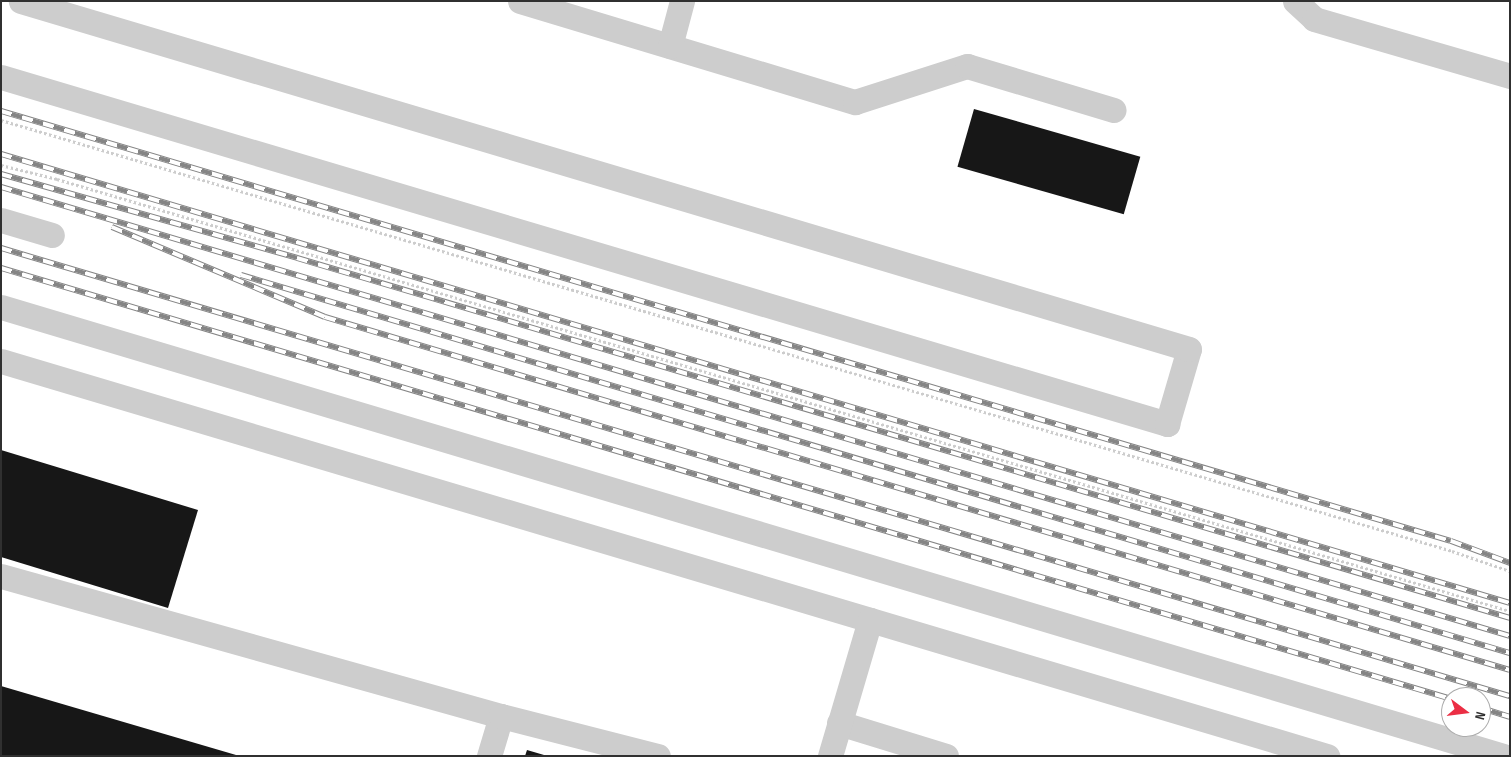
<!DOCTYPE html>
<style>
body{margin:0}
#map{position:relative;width:1511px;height:757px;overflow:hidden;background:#fff;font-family:"Sofia Sans Condensed",sans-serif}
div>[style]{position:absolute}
.building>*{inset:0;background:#171717;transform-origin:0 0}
.path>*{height:3px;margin-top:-1.5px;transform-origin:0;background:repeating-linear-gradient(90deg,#cdcdcd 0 2.5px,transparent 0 5px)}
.minor>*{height:25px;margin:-12.5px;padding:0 12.5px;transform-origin:12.5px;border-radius:12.5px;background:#cdcdcd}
.rail>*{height:5.5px;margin-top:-2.75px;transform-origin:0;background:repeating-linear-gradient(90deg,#fff 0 11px,#858585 0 22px);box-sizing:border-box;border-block:1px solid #858585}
span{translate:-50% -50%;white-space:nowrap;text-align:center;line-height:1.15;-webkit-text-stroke:5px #fff;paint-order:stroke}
.frame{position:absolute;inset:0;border:2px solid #303030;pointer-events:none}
.north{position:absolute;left:1441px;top:687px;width:50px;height:50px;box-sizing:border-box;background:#fff;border:1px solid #acacac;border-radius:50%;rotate:105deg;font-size:14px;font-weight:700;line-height:20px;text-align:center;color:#303030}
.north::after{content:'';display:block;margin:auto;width:18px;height:22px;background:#eb2e44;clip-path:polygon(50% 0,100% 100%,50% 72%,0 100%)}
</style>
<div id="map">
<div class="building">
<i style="left:974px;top:109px;width:173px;height:60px;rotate:16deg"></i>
<i style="clip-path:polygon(1px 450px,198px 510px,168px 608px,1px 557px)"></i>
<i style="clip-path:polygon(1px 686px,236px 755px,236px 756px,1px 756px)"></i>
<i style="clip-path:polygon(527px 750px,544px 755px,544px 756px,525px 756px)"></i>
</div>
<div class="path">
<i style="left:1px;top:120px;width:1514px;rotate:16.54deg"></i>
<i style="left:1452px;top:551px;width:61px;rotate:19deg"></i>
<i style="left:1px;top:165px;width:58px;rotate:14deg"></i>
<i style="left:57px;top:179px;width:1516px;rotate:16.56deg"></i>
</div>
<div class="minor">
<i style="left:520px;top:1px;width:350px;rotate:16.8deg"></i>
<i style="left:855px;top:102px;width:118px;rotate:-17.8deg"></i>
<i style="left:967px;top:66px;width:153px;rotate:16.7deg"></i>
<i style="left:1295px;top:1px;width:26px;rotate:43deg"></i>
<i style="left:1314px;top:19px;width:204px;rotate:16.2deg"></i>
<i style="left:670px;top:46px;width:47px;rotate:-75.1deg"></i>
<i style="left:1px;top:77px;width:1217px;rotate:16.57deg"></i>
<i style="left:1167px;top:424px;width:78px;rotate:-73.7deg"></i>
<i style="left:1189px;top:349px;width:1219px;rotate:-163.41deg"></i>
<i style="left:1px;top:220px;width:53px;rotate:16.4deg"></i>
<i style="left:1px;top:307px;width:1568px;rotate:16.64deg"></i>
<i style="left:1px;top:361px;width:1384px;rotate:16.59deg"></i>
<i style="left:1px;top:576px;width:519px;rotate:15.64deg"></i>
<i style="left:501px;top:716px;width:42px;rotate:106.7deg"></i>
<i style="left:501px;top:716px;width:162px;rotate:14.3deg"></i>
<i style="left:839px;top:723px;width:112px;rotate:17.1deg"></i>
<i style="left:830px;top:756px;width:142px;rotate:-73.6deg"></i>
</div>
<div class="rail">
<i style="left:1px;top:111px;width:1512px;rotate:16.52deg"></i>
<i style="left:1451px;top:541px;width:63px;rotate:20.4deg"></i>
<i style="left:1px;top:154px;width:1574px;rotate:16.57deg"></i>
<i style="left:1px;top:174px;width:308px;rotate:15.8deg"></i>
<i style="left:297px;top:258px;width:1265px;rotate:16.53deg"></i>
<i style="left:1px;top:187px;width:1574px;rotate:16.57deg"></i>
<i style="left:112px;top:227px;width:231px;rotate:22.9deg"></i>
<i style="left:325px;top:317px;width:1236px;rotate:16.59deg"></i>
<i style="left:1px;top:248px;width:1574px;rotate:16.54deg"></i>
<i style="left:1px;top:268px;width:1513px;rotate:16.55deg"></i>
<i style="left:241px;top:275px;width:1324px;rotate:16.59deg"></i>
<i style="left:1481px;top:708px;width:30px;rotate:17deg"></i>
</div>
<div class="frame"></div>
<div class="north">N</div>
</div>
